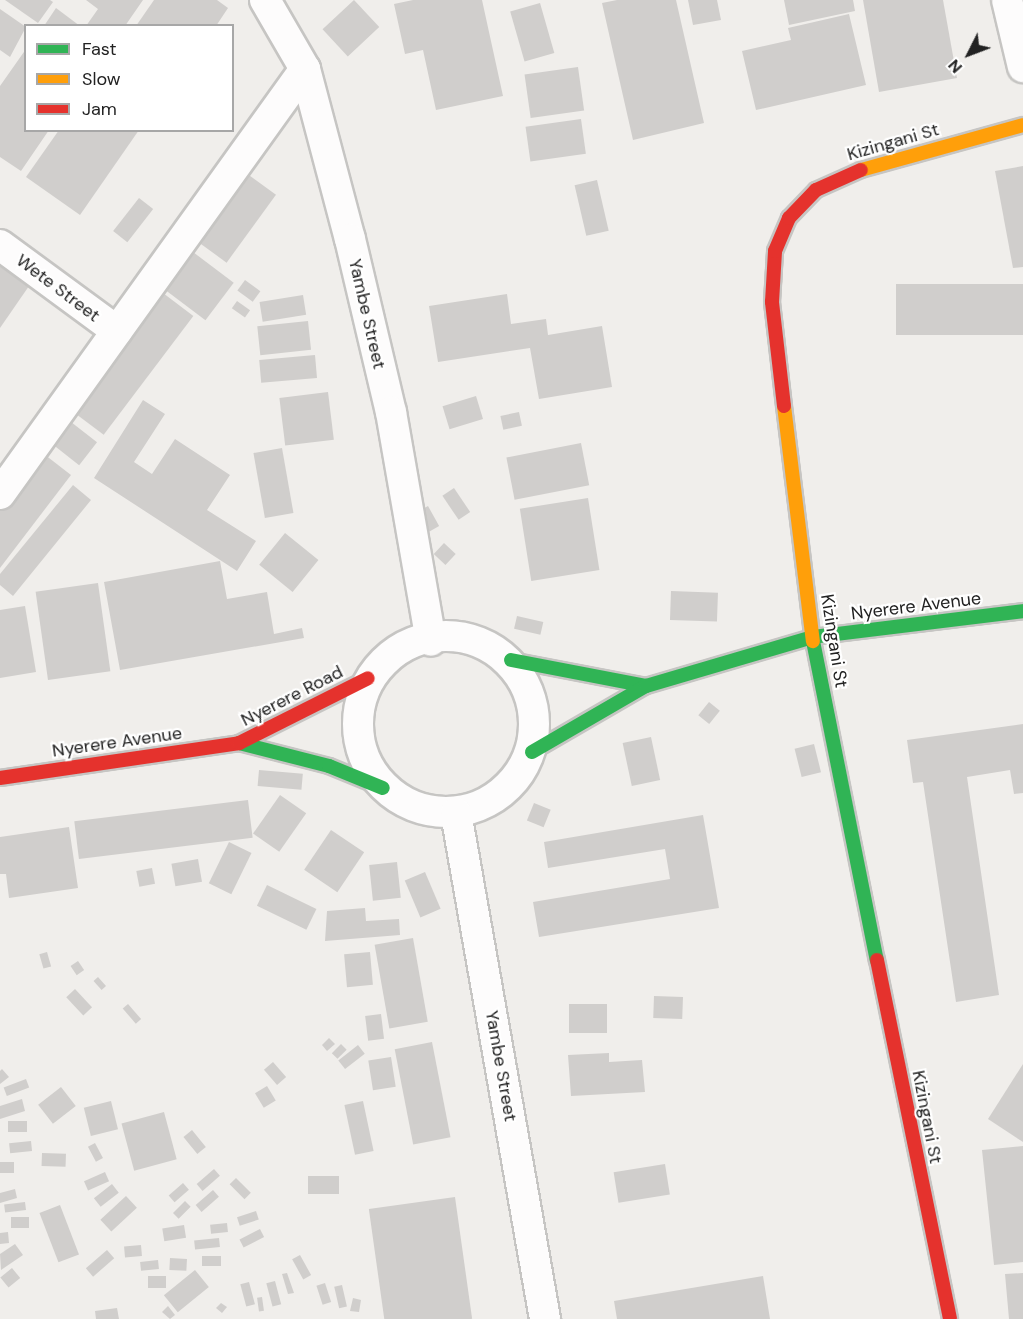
<!DOCTYPE html>
<style>
body{margin:0}
#map{position:relative;width:1023px;height:1319px;overflow:hidden;background:#f0eeeb;font-family:"DM Sans",sans-serif}
div>[style]{position:absolute}
.building>*{inset:0;background:#d0cecc;transform-origin:0 0}
.roads{filter:drop-shadow(2px 0 #c6c5c3) drop-shadow(-2px 0 #c6c5c3) drop-shadow(0 2px #c6c5c3) drop-shadow(0 -2px #c6c5c3)}
.street>*{height:30px;margin:-15px;padding:0 15px;transform-origin:15px;border-radius:15px;background:#fdfcfc}
.street>.ring{margin:-15px;padding:0;box-sizing:content-box;background:none;border:30px solid #fdfcfc;border-radius:50%}
.fast>*{height:14px;margin:-7px;padding:0 7px;transform-origin:7px;border-radius:7px;background:#30b455}
.slow>*{height:14px;margin:-7px;padding:0 7px;transform-origin:7px;border-radius:7px;background:#ff9f0a}
.jam>*{height:14px;margin:-7px;padding:0 7px;transform-origin:7px;border-radius:7px;background:#e5322d}
span{translate:-50% -50%;white-space:nowrap;text-align:center;line-height:1.15;-webkit-text-stroke:4.5px #fff;paint-order:stroke}
.street-label{font-size:18px;color:#222}
.legend{position:absolute;left:24px;top:24px;width:210px;height:108px;box-sizing:border-box;background:#fff;border:2px solid #a7a7a7;margin:0;padding:8px 10px;list-style:none;font-size:18px;color:#222}
.legend li{display:flex;align-items:center;gap:12px;height:30px}
.legend b{width:30px;border:2px solid #a7a7a7}
.north{position:absolute;left:939px;top:24px;width:60px;height:60px;-webkit-text-stroke:4px #fff;paint-order:stroke;rotate:228deg;font-size:16px;font-weight:700;line-height:24px;text-align:center;color:#222}
.north::after{content:'';display:block;margin:auto;width:21px;height:27px;background:#222;clip-path:polygon(50% 0,100% 100%,50% 72%,0 100%)}
</style>
<div id="map">
<div class="building">
<i style="clip-path:polygon(5px 0,50px 0,53px 2px,38px 23px)"></i>
<i style="clip-path:polygon(86px 0,143px 0,125px 26px,86px 26px,98px 9px)"></i>
<i style="clip-path:polygon(154px 0,217px 0,228px 8px,216px 26px,136px 26px)"></i>
<i style="left:354px;top:0;width:37px;height:43px;rotate:47deg"></i>
<i style="clip-path:polygon(413px 0,482px 0,503px 96px,436px 110px,423px 50px,405px 54px,394px 4px)"></i>
<i style="clip-path:polygon(617px 0,676px 0,704px 123px,633px 140px,602px 3px)"></i>
<i style="clip-path:polygon(688px 0,717px 0,721px 20px,693px 25px)"></i>
<i style="clip-path:polygon(784px 0,853px 0,855px 11px,789px 25px)"></i>
<i style="clip-path:polygon(863px 0,943px 0,957px 78px,879px 92px)"></i>
<i style="left:540px;top:3px;width:52px;height:31px;rotate:74deg"></i>
<i style="clip-path:polygon(56px 8px,80px 26px,44px 26px)"></i>
<i style="clip-path:polygon(0 9px,26px 27px,10px 57px,0 50px)"></i>
<i style="clip-path:polygon(849px 14px,866px 85px,756px 110px,742px 51px,791px 40px,788px 28px)"></i>
<i style="clip-path:polygon(26px 49px,26px 130px,49px 130px,21px 171px,0 157px,0 86px)"></i>
<i style="left:578px;top:67px;width:44px;height:54px;rotate:82deg"></i>
<i style="left:581px;top:119px;width:35px;height:56px;rotate:82deg"></i>
<i style="clip-path:polygon(59px 130px,139px 130px,80px 215px,26px 177px)"></i>
<i style="clip-path:polygon(1023px 166px,1023px 267px,1013px 268px,995px 171px)"></i>
<i style="left:242px;top:170px;width:42px;height:84px;rotate:36deg"></i>
<i style="left:597px;top:180px;width:52px;height:23px;rotate:77deg"></i>
<i style="left:139px;top:198px;width:18px;height:42px;rotate:38deg"></i>
<i style="left:189px;top:249px;width:56px;height:47px;rotate:37deg"></i>
<i style="clip-path:polygon(0 265px,29px 286px,0 328px)"></i>
<i style="left:245px;top:280px;width:19px;height:13px;rotate:36deg"></i>
<i style="left:1023px;top:284px;width:51px;height:127px;rotate:90deg"></i>
<i style="left:159px;top:290px;width:43px;height:149px;rotate:37deg"></i>
<i style="clip-path:polygon(507px 294px,511px 324px,546px 319px,548px 335px,602px 326px,612px 387px,539px 399px,530px 348px,438px 362px,429px 306px)"></i>
<i style="left:303px;top:295px;width:20px;height:44px;rotate:81deg"></i>
<i style="left:237px;top:301px;width:16px;height:9px;rotate:35deg"></i>
<i style="left:308px;top:321px;width:29px;height:51px;rotate:84deg"></i>
<i style="left:315px;top:355px;width:23px;height:56px;rotate:85deg"></i>
<i style="left:328px;top:392px;width:48px;height:49px;rotate:83deg"></i>
<i style="left:476px;top:396px;width:24px;height:35px;rotate:73deg"></i>
<i style="clip-path:polygon(143px 400px,165px 414px,134px 462px,152px 474px,175px 439px,230px 475px,207px 510px,256px 541px,237px 571px,94px 478px)"></i>
<i style="left:519px;top:412px;width:14px;height:19px;rotate:78deg"></i>
<i style="left:71px;top:422px;width:33px;height:29px;rotate:38deg"></i>
<i style="left:581px;top:443px;width:43px;height:76px;rotate:79deg"></i>
<i style="left:282px;top:448px;width:66px;height:29px;rotate:80deg"></i>
<i style="clip-path:polygon(40px 451px,71px 475px,0 568px,0 503px)"></i>
<i style="clip-path:polygon(73px 485px,91px 500px,13px 596px,0 585px,0 574px)"></i>
<i style="left:454px;top:488px;width:29px;height:14px;rotate:56deg"></i>
<i style="left:588px;top:498px;width:73px;height:69px;rotate:81deg"></i>
<i style="left:428px;top:506px;width:23px;height:13px;rotate:61deg"></i>
<i style="left:285px;top:533px;width:43px;height:41px;rotate:39deg"></i>
<i style="left:444px;top:543px;width:16px;height:15px;rotate:43deg"></i>
<i style="clip-path:polygon(220px 561px,227px 599px,267px 592px,274px 634px,302px 628px,304px 638px,120px 670px,104px 582px)"></i>
<i style="left:98px;top:583px;width:89px;height:63px;rotate:82deg"></i>
<i style="left:671px;top:591px;width:47px;height:29px;rotate:2deg"></i>
<i style="clip-path:polygon(25px 606px,36px 672px,0 678px,0 610px)"></i>
<i style="left:517px;top:616px;width:27px;height:13px;rotate:13deg"></i>
<i style="left:709px;top:702px;width:14px;height:17px;rotate:39deg"></i>
<i style="clip-path:polygon(1023px 724px,1023px 793px,1014px 794px,1010px 770px,967px 777px,999px 995px,956px 1002px,923px 782px,913px 783px,907px 740px)"></i>
<i style="left:651px;top:737px;width:44px;height:29px;rotate:78deg"></i>
<i style="left:814px;top:744px;width:29px;height:20px;rotate:76deg"></i>
<i style="left:259px;top:770px;width:44px;height:16px;rotate:5deg"></i>
<i style="left:280px;top:795px;width:32px;height:47px;rotate:35deg"></i>
<i style="left:248px;top:800px;width:38px;height:175px;rotate:83deg"></i>
<i style="left:534px;top:803px;width:18px;height:19px;rotate:22deg"></i>
<i style="clip-path:polygon(703px 815px,719px 908px,539px 937px,533px 902px,670px 879px,665px 849px,548px 868px,544px 842px)"></i>
<i style="clip-path:polygon(69px 827px,78px 888px,9px 898px,6px 874px,0 874px,0 837px)"></i>
<i style="left:331px;top:830px;width:40px;height:48px;rotate:34deg"></i>
<i style="left:229px;top:842px;width:25px;height:46px;rotate:26deg"></i>
<i style="left:198px;top:859px;width:23px;height:27px;rotate:80deg"></i>
<i style="left:397px;top:862px;width:36px;height:28px;rotate:84deg"></i>
<i style="left:152px;top:868px;width:16px;height:16px;rotate:79deg"></i>
<i style="left:425px;top:872px;width:40px;height:22px;rotate:67deg"></i>
<i style="left:267px;top:885px;width:55px;height:23px;rotate:26deg"></i>
<i style="clip-path:polygon(365px 908px,366px 921px,399px 919px,400px 935px,325px 941px,327px 911px)"></i>
<i style="left:413px;top:938px;width:85px;height:39px;rotate:80deg"></i>
<i style="left:47px;top:952px;width:15px;height:8px;rotate:74deg"></i>
<i style="left:370px;top:952px;width:33px;height:26px;rotate:85deg"></i>
<i style="left:78px;top:961px;width:11px;height:9px;rotate:56deg"></i>
<i style="left:98px;top:977px;width:12px;height:6px;rotate:48deg"></i>
<i style="left:75px;top:989px;width:25px;height:12px;rotate:47deg"></i>
<i style="left:654px;top:996px;width:29px;height:22px;rotate:2deg"></i>
<i style="left:128px;top:1004px;width:20px;height:7px;rotate:49deg"></i>
<i style="left:569px;top:1004px;width:38px;height:29px"></i>
<i style="left:381px;top:1014px;width:25px;height:16px;rotate:83deg"></i>
<i style="clip-path:polygon(329px 1038px,335px 1044px,327px 1051px,322px 1045px)"></i>
<i style="left:432px;top:1042px;width:97px;height:38px;rotate:79deg"></i>
<i style="left:341px;top:1044px;width:8px;height:13px;rotate:45deg"></i>
<i style="left:358px;top:1045px;width:11px;height:25px;rotate:52deg"></i>
<i style="clip-path:polygon(609px 1053px,609px 1062px,642px 1060px,645px 1092px,571px 1096px,568px 1055px)"></i>
<i style="left:391px;top:1057px;width:30px;height:23px;rotate:81deg"></i>
<i style="left:273px;top:1062px;width:20px;height:12px;rotate:49deg"></i>
<i style="clip-path:polygon(1023px 1064px,1023px 1142px,988px 1119px)"></i>
<i style="clip-path:polygon(2px 1069px,9px 1077px,0 1084px,0 1071px)"></i>
<i style="left:26px;top:1079px;width:9px;height:24px;rotate:69deg"></i>
<i style="left:267px;top:1086px;width:17px;height:14px;rotate:59deg"></i>
<i style="left:61px;top:1087px;width:24px;height:29px;rotate:52deg"></i>
<i style="clip-path:polygon(22px 1099px,25px 1111px,0 1119px,0 1106px)"></i>
<i style="left:111px;top:1101px;width:29px;height:28px;rotate:76deg"></i>
<i style="left:363px;top:1101px;width:51px;height:19px;rotate:78deg"></i>
<i style="left:164px;top:1112px;width:49px;height:44px;rotate:75deg"></i>
<i style="left:8px;top:1121px;width:19px;height:11px"></i>
<i style="left:192px;top:1130px;width:22px;height:11px;rotate:51deg"></i>
<i style="left:31px;top:1141px;width:10px;height:22px;rotate:84deg"></i>
<i style="left:95px;top:1143px;width:17px;height:8px;rotate:62deg"></i>
<i style="clip-path:polygon(1023px 1146px,1023px 1262px,994px 1265px,982px 1150px)"></i>
<i style="left:42px;top:1153px;width:24px;height:13px;rotate:2deg"></i>
<i style="left:0;top:1162px;width:14px;height:11px"></i>
<i style="left:665px;top:1164px;width:31px;height:52px;rotate:81deg"></i>
<i style="left:214px;top:1169px;width:9px;height:23px;rotate:49deg"></i>
<i style="left:105px;top:1172px;width:10px;height:23px;rotate:66deg"></i>
<i style="left:308px;top:1176px;width:31px;height:18px"></i>
<i style="left:236px;top:1178px;width:21px;height:9px;rotate:45deg"></i>
<i style="left:183px;top:1183px;width:9px;height:19px;rotate:49deg"></i>
<i style="left:112px;top:1184px;width:11px;height:23px;rotate:52deg"></i>
<i style="clip-path:polygon(15px 1189px,17px 1198px,0 1203px,0 1193px)"></i>
<i style="left:213px;top:1190px;width:9px;height:23px;rotate:49deg"></i>
<i style="left:126px;top:1196px;width:16px;height:35px;rotate:47deg"></i>
<i style="left:455px;top:1197px;width:123px;height:87px;rotate:82deg"></i>
<i style="left:185px;top:1201px;width:8px;height:17px;rotate:45deg"></i>
<i style="left:25px;top:1202px;width:8px;height:21px;rotate:83deg"></i>
<i style="left:60px;top:1205px;width:53px;height:22px;rotate:69deg"></i>
<i style="left:256px;top:1211px;width:9px;height:20px;rotate:72deg"></i>
<i style="left:29px;top:1217px;width:11px;height:18px;rotate:90deg"></i>
<i style="left:227px;top:1223px;width:9px;height:17px;rotate:84deg"></i>
<i style="left:184px;top:1225px;width:13px;height:22px;rotate:81deg"></i>
<i style="left:260px;top:1229px;width:9px;height:23px;rotate:63deg"></i>
<i style="clip-path:polygon(8px 1232px,9px 1243px,0 1244px,0 1233px)"></i>
<i style="left:219px;top:1238px;width:9px;height:25px;rotate:84deg"></i>
<i style="clip-path:polygon(15px 1244px,23px 1255px,1px 1270px,0 1254px)"></i>
<i style="left:141px;top:1245px;width:11px;height:17px;rotate:85deg"></i>
<i style="left:107px;top:1250px;width:11px;height:28px;rotate:49deg"></i>
<i style="left:300px;top:1255px;width:23px;height:9px;rotate:61deg"></i>
<i style="left:202px;top:1256px;width:19px;height:10px"></i>
<i style="left:170px;top:1258px;width:17px;height:12px;rotate:3deg"></i>
<i style="left:158px;top:1260px;width:9px;height:18px;rotate:84deg"></i>
<i style="left:12px;top:1268px;width:13px;height:15px;rotate:51deg"></i>
<i style="left:195px;top:1270px;width:22px;height:40px;rotate:51deg"></i>
<i style="clip-path:polygon(287px 1273px,294px 1293px,288px 1294px,282px 1274px)"></i>
<i style="clip-path:polygon(1023px 1273px,1023px 1319px,1009px 1319px,1005px 1274px)"></i>
<i style="left:166px;top:1276px;width:12px;height:18px;rotate:90deg"></i>
<i style="clip-path:polygon(763px 1276px,770px 1319px,617px 1319px,614px 1301px)"></i>
<i style="left:275px;top:1281px;width:24px;height:9px;rotate:75deg"></i>
<i style="left:249px;top:1282px;width:23px;height:9px;rotate:75deg"></i>
<i style="left:325px;top:1283px;width:20px;height:9px;rotate:72deg"></i>
<i style="left:342px;top:1285px;width:22px;height:8px;rotate:77deg"></i>
<i style="left:262px;top:1297px;width:14px;height:5px;rotate:82deg"></i>
<i style="clip-path:polygon(353px 1298px,361px 1300px,359px 1312px,350px 1311px)"></i>
<i style="clip-path:polygon(221px 1303px,227px 1307px,222px 1313px,216px 1308px)"></i>
<i style="clip-path:polygon(168px 1306px,175px 1315px,170px 1319px,162px 1312px)"></i>
<i style="clip-path:polygon(117px 1308px,119px 1319px,96px 1319px,95px 1311px)"></i>
</div>
<div class="roads">
<div class="street">
<i style="left:265px;top:0;width:80px;rotate:59.9deg"></i>
<i style="left:305px;top:69px;width:176px;rotate:75.2deg"></i>
<i style="left:350px;top:239px;width:178px;rotate:76.7deg"></i>
<i style="left:391px;top:412px;width:232px;rotate:80.1deg"></i>
<i style="left:1007px;top:0;width:69px;rotate:76.6deg"></i>
<i style="left:0;top:245px;width:145px;rotate:36.3deg"></i>
<i style="left:0;top:494px;width:523px;rotate:-54.33deg"></i>
<i class="ring" style="left:358px;top:636px;width:146px;height:146px"></i>
<i style="left:456px;top:813px;width:514px;rotate:80.02deg"></i>
</div>
<div class="fast">
<i style="left:813px;top:641px;width:325px;rotate:78.7deg"></i>
<i style="left:511px;top:660px;width:137px;rotate:10.9deg"></i>
<i style="left:239px;top:743px;width:93px;rotate:14.3deg"></i>
<i style="left:329px;top:766px;width:58px;rotate:22.2deg"></i>
<i style="left:532px;top:752px;width:132px;rotate:-30.1deg"></i>
<i style="left:646px;top:686px;width:173px;rotate:-16.4deg"></i>
<i style="left:812px;top:637px;width:213px;rotate:-7deg"></i>
</div>
<div class="slow">
<i style="left:861px;top:170px;width:168px;rotate:-15.5deg"></i>
<i style="left:784px;top:406px;width:237px;rotate:83deg"></i>
</div>
<div class="jam">
<i style="left:784px;top:406px;width:105px;rotate:-96.6deg"></i>
<i style="left:772px;top:302px;width:51px;rotate:-86.6deg"></i>
<i style="left:775px;top:251px;width:36px;rotate:-67deg"></i>
<i style="left:789px;top:218px;width:39px;rotate:-46deg"></i>
<i style="left:816px;top:190px;width:49px;rotate:-24deg"></i>
<i style="left:0;top:778px;width:242px;rotate:-8.3deg"></i>
<i style="left:239px;top:743px;width:144px;rotate:-26.7deg"></i>
<i style="left:877px;top:960px;width:366px;rotate:78.5deg"></i>
</div>
</div>
<div class="street-label">
<span style="left:893px;top:142px;rotate:-16deg">Kizingani St</span>
<span style="left:58px;top:288px;rotate:37deg">Wete Street</span>
<span style="left:367px;top:314px;rotate:77deg">Yambe Street</span>
<span style="left:916px;top:606px;rotate:-7deg">Nyerere Avenue</span>
<span style="left:834px;top:641px;rotate:81deg">Kizingani St</span>
<span style="left:292px;top:696px;rotate:-27deg">Nyerere Road</span>
<span style="left:117px;top:742px;rotate:-8deg">Nyerere Avenue</span>
<span style="left:501px;top:1066px;rotate:80deg">Yambe Street</span>
<span style="left:927px;top:1117px;rotate:79deg">Kizingani St</span>
</div>
<ul class="legend">
<li><b style="height:8px;background:#30b455"></b>Fast</li>
<li><b style="height:8px;background:#ff9f0a"></b>Slow</li>
<li><b style="height:8px;background:#e5322d"></b>Jam</li>
</ul>
<div class="north">N</div>
</div>
